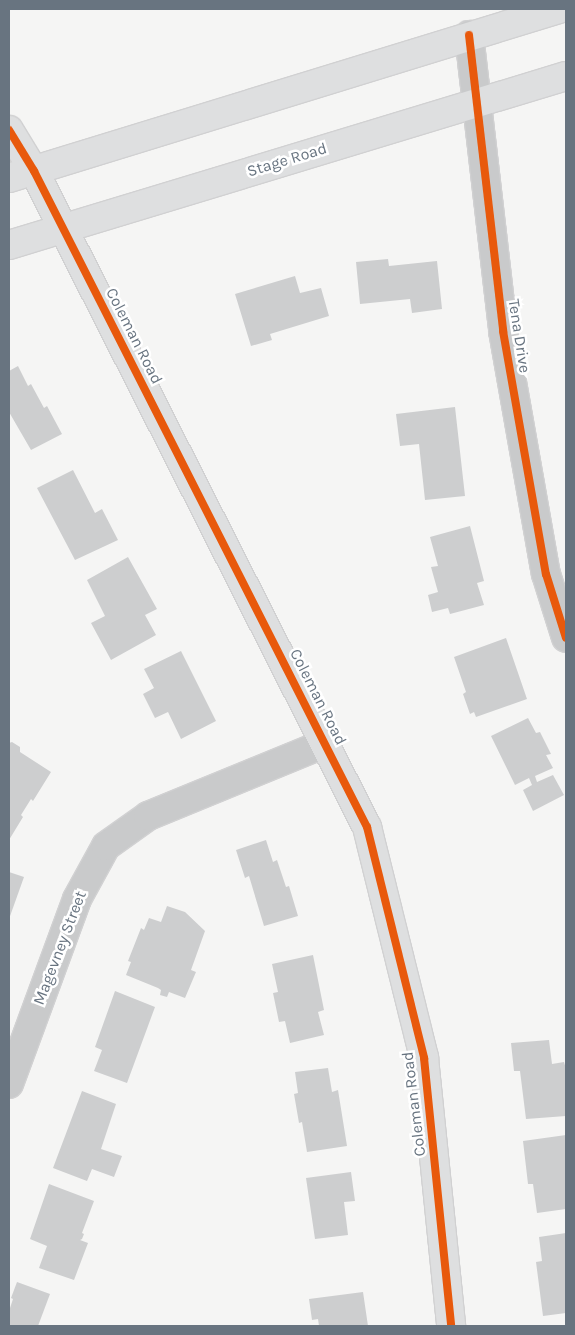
<!DOCTYPE html>
<style>
body{margin:0}
#map{position:relative;width:575px;height:1335px;overflow:hidden;background:#f5f5f4;font-family:Karla,sans-serif}
div>[style]{position:absolute}
.building>*{inset:0;background:#cdcecf}
.roads{filter:drop-shadow(1px 0 #d1d1d2) drop-shadow(-1px 0 #d1d1d2) drop-shadow(0 1px #d1d1d2) drop-shadow(0 -1px #d1d1d2)}
.minor>*{height:28px;margin:-14px;padding:0 14px;transform-origin:14px;border-radius:14px;background:#c9cacb}
.secondary>*{height:28px;margin:-14px;padding:0 14px;transform-origin:14px;border-radius:14px;background:#dedfe0}
.cycleway>*{height:8px;margin:-4px;padding:0 4px;transform-origin:4px;border-radius:4px;background:#e8590c}
span{translate:-50% -50%;white-space:nowrap;text-align:center;line-height:1.15;-webkit-text-stroke:5px #fff;paint-order:stroke}
.street-label{font-size:16px;color:#687480}
.frame{position:absolute;inset:0;border:10px solid #687480;pointer-events:none}
</style>
<div id="map">
<div class="building">
<i style="clip-path:polygon(388px 259px,389px 266px,437px 261px,442px 309px,412px 313px,410px 299px,360px 304px,356px 262px)"></i>
<i style="clip-path:polygon(295px 276px,300px 293px,321px 288px,329px 316px,270px 334px,272px 340px,251px 346px,235px 294px)"></i>
<i style="clip-path:polygon(18px 366px,28px 386px,31px 384px,44px 408px,47px 406px,62px 434px,31px 450px,9px 412px,9px 371px)"></i>
<i style="clip-path:polygon(455px 407px,465px 496px,425px 500px,419px 444px,400px 446px,396px 414px)"></i>
<i style="clip-path:polygon(73px 470px,95px 513px,102px 509px,118px 540px,75px 560px,37px 488px)"></i>
<i style="clip-path:polygon(470px 526px,484px 581px,477px 583px,484px 605px,450px 614px,448px 608px,432px 612px,428px 595px,438px 592px,431px 567px,438px 566px,430px 537px)"></i>
<i style="clip-path:polygon(128px 557px,157px 609px,145px 615px,156px 635px,111px 660px,91px 623px,105px 616px,87px 580px)"></i>
<i style="clip-path:polygon(506px 638px,527px 699px,476px 717px,474px 712px,470px 714px,463px 694px,466px 692px,454px 657px)"></i>
<i style="clip-path:polygon(181px 651px,216px 721px,181px 739px,168px 712px,155px 718px,143px 694px,154px 688px,144px 669px)"></i>
<i style="clip-path:polygon(528px 718px,536px 733px,540px 732px,551px 754px,546px 755px,553px 768px,535px 776px,537px 782px,553px 775px,564px 795px,533px 811px,523px 790px,532px 785px,529px 778px,515px 785px,491px 736px)"></i>
<i style="clip-path:polygon(12px 742px,20px 747px,20px 752px,51px 772px,33px 801px,31px 799px,21px 815px,23px 817px,9px 840px,9px 743px)"></i>
<i style="clip-path:polygon(266px 840px,273px 862px,277px 860px,286px 887px,289px 886px,298px 916px,264px 926px,249px 876px,245px 878px,236px 850px)"></i>
<i style="clip-path:polygon(9px 872px,24px 877px,9px 919px)"></i>
<i style="clip-path:polygon(167px 906px,185px 912px,205px 931px,191px 970px,196px 972px,185px 998px,169px 992px,167px 997px,160px 995px,161px 990px,158px 988px,126px 975px,131px 962px,128px 961px,141px 928px,144px 930px,149px 918px,161px 922px)"></i>
<i style="clip-path:polygon(313px 955px,324px 1010px,318px 1012px,324px 1035px,290px 1043px,285px 1021px,279px 1022px,273px 993px,278px 992px,272px 964px)"></i>
<i style="clip-path:polygon(115px 991px,155px 1007px,127px 1083px,94px 1071px,102px 1050px,95px 1047px)"></i>
<i style="clip-path:polygon(549px 1040px,552px 1064px,564px 1062px,566px 1069px,566px 1116px,526px 1119px,520px 1071px,514px 1071px,511px 1043px)"></i>
<i style="clip-path:polygon(328px 1068px,332px 1092px,338px 1090px,347px 1146px,307px 1152px,302px 1122px,299px 1123px,294px 1094px,298px 1093px,295px 1072px)"></i>
<i style="clip-path:polygon(82px 1091px,116px 1104px,101px 1149px,122px 1156px,114px 1177px,92px 1169px,87px 1181px,53px 1168px)"></i>
<i style="clip-path:polygon(566px 1135px,566px 1209px,537px 1213px,533px 1184px,528px 1184px,523px 1141px)"></i>
<i style="clip-path:polygon(351px 1172px,355px 1201px,344px 1202px,348px 1235px,315px 1239px,306px 1178px)"></i>
<i style="clip-path:polygon(49px 1184px,94px 1201px,82px 1233px,84px 1234px,82px 1239px,80px 1240px,88px 1243px,74px 1280px,39px 1268px,47px 1246px,30px 1239px)"></i>
<i style="clip-path:polygon(566px 1233px,566px 1313px,543px 1316px,536px 1262px,542px 1261px,539px 1237px)"></i>
<i style="clip-path:polygon(17px 1282px,50px 1294px,38px 1326px,9px 1326px,9px 1311px,13px 1299px,11px 1298px)"></i>
<i style="clip-path:polygon(363px 1292px,368px 1326px,319px 1326px,318px 1319px,312px 1320px,309px 1299px)"></i>
</div>
<div class="roads">
<div class="minor">
<i style="left:469px;top:35px;width:298px;rotate:83.4deg"></i>
<i style="left:503px;top:331px;width:247px;rotate:80deg"></i>
<i style="left:546px;top:574px;width:67px;rotate:72.6deg"></i>
<i style="left:9px;top:1084px;width:197px;rotate:-69.8deg"></i>
<i style="left:77px;top:899px;width:60px;rotate:-61.3deg"></i>
<i style="left:106px;top:846px;width:52px;rotate:-35.5deg"></i>
<i style="left:148px;top:816px;width:192px;rotate:-22.3deg"></i>
</div>
<div class="secondary">
<i style="left:9px;top:130px;width:48px;rotate:58.6deg"></i>
<i style="left:34px;top:171px;width:736px;rotate:63.09deg"></i>
<i style="left:367px;top:827px;width:238px;rotate:76.1deg"></i>
<i style="left:424px;top:1058px;width:269px;rotate:84.2deg"></i>
<i style="left:9px;top:178px;width:575px;rotate:-17.08deg"></i>
<i style="left:9px;top:245px;width:582px;rotate:-16.88deg"></i>
</div>
</div>
<div class="cycleway">
<i style="left:469px;top:35px;width:298px;rotate:83.4deg"></i>
<i style="left:503px;top:331px;width:247px;rotate:80deg"></i>
<i style="left:546px;top:574px;width:67px;rotate:72.6deg"></i>
<i style="left:9px;top:130px;width:48px;rotate:58.6deg"></i>
<i style="left:34px;top:171px;width:736px;rotate:63.09deg"></i>
<i style="left:367px;top:827px;width:238px;rotate:76.1deg"></i>
<i style="left:424px;top:1058px;width:269px;rotate:84.2deg"></i>
</div>
<div class="street-label">
<span style="left:287px;top:160px;rotate:-17deg">Stage Road</span>
<span style="left:134px;top:336px;rotate:63deg">Coleman Road</span>
<span style="left:519px;top:336px;rotate:81deg">Tena Drive</span>
<span style="left:318px;top:697px;rotate:63deg">Coleman Road</span>
<span style="left:60px;top:948px;rotate:-69deg">Magevney Street</span>
<span style="left:414px;top:1104px;rotate:-97deg">Coleman Road</span>
</div>
<div class="frame"></div>
</div>
